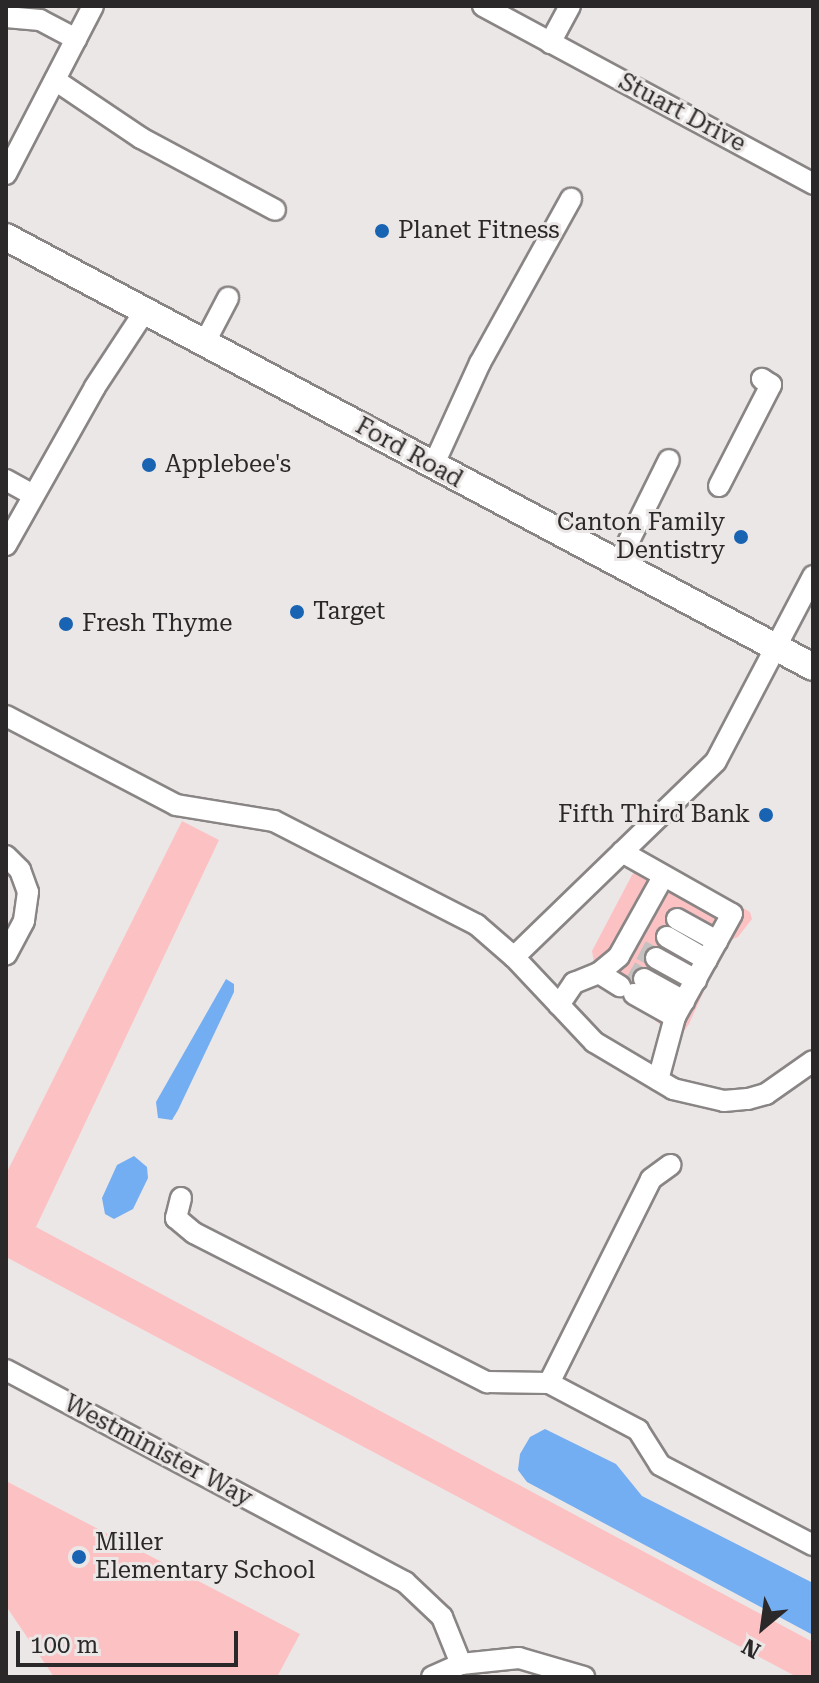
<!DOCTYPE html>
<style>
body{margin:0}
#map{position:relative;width:819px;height:1683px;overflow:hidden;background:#ece7e7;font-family:"Roboto Serif",serif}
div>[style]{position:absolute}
.green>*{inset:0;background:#fcc2c3}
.water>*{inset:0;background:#73adf2}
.minor-tunnel>*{height:20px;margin-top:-10px;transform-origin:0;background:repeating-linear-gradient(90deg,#c5c1c1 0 20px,transparent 0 30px)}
.roads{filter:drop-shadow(2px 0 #8a8585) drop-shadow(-2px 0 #8a8585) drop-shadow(0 2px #8a8585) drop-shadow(0 -2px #8a8585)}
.minor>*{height:20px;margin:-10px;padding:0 10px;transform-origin:10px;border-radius:10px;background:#fff}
.major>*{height:26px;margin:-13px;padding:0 13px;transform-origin:13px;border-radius:13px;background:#fff}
.dots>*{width:22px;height:22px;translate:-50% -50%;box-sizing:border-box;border:4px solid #ece7e7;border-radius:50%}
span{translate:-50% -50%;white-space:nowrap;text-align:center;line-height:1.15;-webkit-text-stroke:6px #ece7e7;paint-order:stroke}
.street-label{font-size:24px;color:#2a2828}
.poi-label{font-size:24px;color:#2a2828}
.left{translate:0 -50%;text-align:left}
.right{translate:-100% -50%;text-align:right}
.frame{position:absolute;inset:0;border:8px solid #2a2828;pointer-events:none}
.north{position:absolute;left:723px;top:1587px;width:80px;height:80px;-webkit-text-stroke:6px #ece7e7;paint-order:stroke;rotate:209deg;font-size:22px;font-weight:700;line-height:32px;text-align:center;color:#2a2828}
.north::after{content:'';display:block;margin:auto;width:28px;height:36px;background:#2a2828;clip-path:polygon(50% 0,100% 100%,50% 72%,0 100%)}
.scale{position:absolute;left:16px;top:1631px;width:222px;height:36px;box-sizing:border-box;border:4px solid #2a2828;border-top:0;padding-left:10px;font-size:24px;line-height:28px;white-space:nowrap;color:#2a2828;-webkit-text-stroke:6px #ece7e7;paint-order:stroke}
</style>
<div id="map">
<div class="green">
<i style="clip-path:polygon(182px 821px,219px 840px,36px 1227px,813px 1642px,813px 1677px,797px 1677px,6px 1257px,6px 1174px)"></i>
<i style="clip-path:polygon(656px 857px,750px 912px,752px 919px,738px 937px,726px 942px,689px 1024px,681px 1035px,672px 1036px,594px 963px,592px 951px,632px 875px,646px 858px)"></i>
<i style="clip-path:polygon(6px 1481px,300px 1634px,277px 1677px,54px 1677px,6px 1606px)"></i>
</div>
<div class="water">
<i style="clip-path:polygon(226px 979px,234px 984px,234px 992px,178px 1110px,172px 1120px,158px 1118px,156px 1102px)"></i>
<i style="clip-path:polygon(134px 1156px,147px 1167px,148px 1178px,133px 1209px,114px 1219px,105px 1214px,102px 1198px,117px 1165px)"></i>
<i style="clip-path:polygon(545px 1429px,616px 1464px,642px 1496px,813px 1583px,813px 1635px,527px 1482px,518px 1470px,520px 1454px,530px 1437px)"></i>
</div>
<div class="minor-tunnel">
<i style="left:641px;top:950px;width:17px;rotate:28deg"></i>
<i style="left:630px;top:971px;width:16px;rotate:30deg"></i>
</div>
<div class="roads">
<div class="minor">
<i style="left:483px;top:6px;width:375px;rotate:28.3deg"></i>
<i style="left:6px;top:17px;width:34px;rotate:5deg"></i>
<i style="left:40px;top:20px;width:41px;rotate:27.8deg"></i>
<i style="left:550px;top:43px;width:42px;rotate:-61.6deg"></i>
<i style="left:55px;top:80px;width:104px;rotate:34deg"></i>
<i style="left:141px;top:138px;width:152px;rotate:28.2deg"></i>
<i style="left:6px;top:174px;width:189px;rotate:-62.6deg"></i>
<i style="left:205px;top:342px;width:50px;rotate:-62.4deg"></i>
<i style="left:433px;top:466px;width:113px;rotate:-65.5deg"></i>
<i style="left:480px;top:363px;width:188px;rotate:-61deg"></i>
<i style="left:6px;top:480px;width:31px;rotate:29deg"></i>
<i style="left:719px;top:486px;width:114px;rotate:-62.8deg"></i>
<i style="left:771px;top:385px;width:11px;rotate:-146deg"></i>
<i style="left:6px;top:545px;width:181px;rotate:-60.6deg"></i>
<i style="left:95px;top:387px;width:91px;rotate:-56.7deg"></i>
<i style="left:617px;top:565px;width:117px;rotate:-63.7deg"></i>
<i style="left:6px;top:716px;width:192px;rotate:27.6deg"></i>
<i style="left:176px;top:805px;width:99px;rotate:9.3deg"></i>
<i style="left:274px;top:821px;width:228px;rotate:27.1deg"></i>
<i style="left:477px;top:925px;width:49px;rotate:40.9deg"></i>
<i style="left:514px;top:957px;width:281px;rotate:-44.1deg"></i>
<i style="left:716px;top:761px;width:209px;rotate:-62.3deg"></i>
<i style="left:622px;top:852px;width:126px;rotate:29.4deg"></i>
<i style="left:732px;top:914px;width:118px;rotate:119deg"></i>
<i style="left:675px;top:1017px;width:65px;rotate:105.1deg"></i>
<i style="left:6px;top:856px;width:20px;rotate:45deg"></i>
<i style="left:20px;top:870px;width:23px;rotate:70deg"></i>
<i style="left:28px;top:892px;width:29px;rotate:98deg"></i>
<i style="left:24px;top:921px;width:38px;rotate:118deg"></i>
<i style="left:677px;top:919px;width:46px;rotate:28.8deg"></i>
<i style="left:667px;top:937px;width:46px;rotate:29.9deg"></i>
<i style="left:514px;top:957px;width:117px;rotate:46.7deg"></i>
<i style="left:594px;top:1042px;width:92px;rotate:30.7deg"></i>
<i style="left:673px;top:1089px;width:52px;rotate:13.2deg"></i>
<i style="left:724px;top:1101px;width:24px;rotate:-5deg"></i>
<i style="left:748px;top:1099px;width:19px;rotate:-16deg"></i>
<i style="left:766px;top:1094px;width:57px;rotate:-35.1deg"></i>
<i style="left:656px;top:958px;width:46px;rotate:28.8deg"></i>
<i style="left:599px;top:973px;width:25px;rotate:32deg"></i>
<i style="left:644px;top:979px;width:46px;rotate:28.8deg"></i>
<i style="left:634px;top:994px;width:47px;rotate:29.3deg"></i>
<i style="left:559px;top:1005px;width:27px;rotate:-56deg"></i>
<i style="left:574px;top:983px;width:27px;rotate:-22deg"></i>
<i style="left:599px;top:973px;width:26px;rotate:-40deg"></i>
<i style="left:619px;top:956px;width:90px;rotate:-60.9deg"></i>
<i style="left:181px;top:1198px;width:21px;rotate:104deg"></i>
<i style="left:176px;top:1218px;width:23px;rotate:40deg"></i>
<i style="left:194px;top:1233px;width:329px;rotate:27deg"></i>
<i style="left:487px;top:1382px;width:62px;rotate:0.9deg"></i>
<i style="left:549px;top:1383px;width:101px;rotate:27.8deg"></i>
<i style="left:638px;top:1430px;width:41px;rotate:57.8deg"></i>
<i style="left:660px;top:1465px;width:173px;rotate:27.6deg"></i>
<i style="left:6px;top:1370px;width:452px;rotate:28deg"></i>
<i style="left:405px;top:1582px;width:51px;rotate:43.4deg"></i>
<i style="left:442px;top:1617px;width:51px;rotate:68deg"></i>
<i style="left:549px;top:1383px;width:228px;rotate:-63.4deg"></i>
<i style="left:651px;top:1179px;width:24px;rotate:-36deg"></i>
<i style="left:432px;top:1677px;width:32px;rotate:-24deg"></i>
<i style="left:461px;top:1664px;width:58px;rotate:-5.9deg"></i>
<i style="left:519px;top:1658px;width:68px;rotate:16.3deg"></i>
</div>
<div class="major">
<i style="left:6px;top:237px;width:914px;rotate:28.05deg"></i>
</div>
</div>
<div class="dots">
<i style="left:382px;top:231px;background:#1863b2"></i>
<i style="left:149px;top:465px;background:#1863b2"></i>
<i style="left:741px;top:537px;background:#1863b2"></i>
<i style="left:297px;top:612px;background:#1863b2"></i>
<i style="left:66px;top:624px;background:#1863b2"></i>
<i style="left:766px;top:815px;background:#1863b2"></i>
<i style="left:79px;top:1557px;background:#1863b2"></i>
</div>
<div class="street-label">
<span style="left:682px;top:113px;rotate:28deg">Stuart Drive</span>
<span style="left:409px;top:453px;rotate:29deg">Ford Road</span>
<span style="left:158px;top:1451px;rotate:28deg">Westminister Way</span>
</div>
<div class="poi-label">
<span class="left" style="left:398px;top:231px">Planet Fitness</span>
<span class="left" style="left:165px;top:465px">Applebee's</span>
<span class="right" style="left:725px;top:537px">Canton Family<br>Dentistry</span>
<span class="left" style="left:313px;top:612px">Target</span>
<span class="left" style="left:82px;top:624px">Fresh Thyme</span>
<span class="right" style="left:750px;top:815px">Fifth Third Bank</span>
<span class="left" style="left:95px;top:1557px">Miller<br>Elementary School</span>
</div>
<div class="frame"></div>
<div class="north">N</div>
<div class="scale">100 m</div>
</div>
